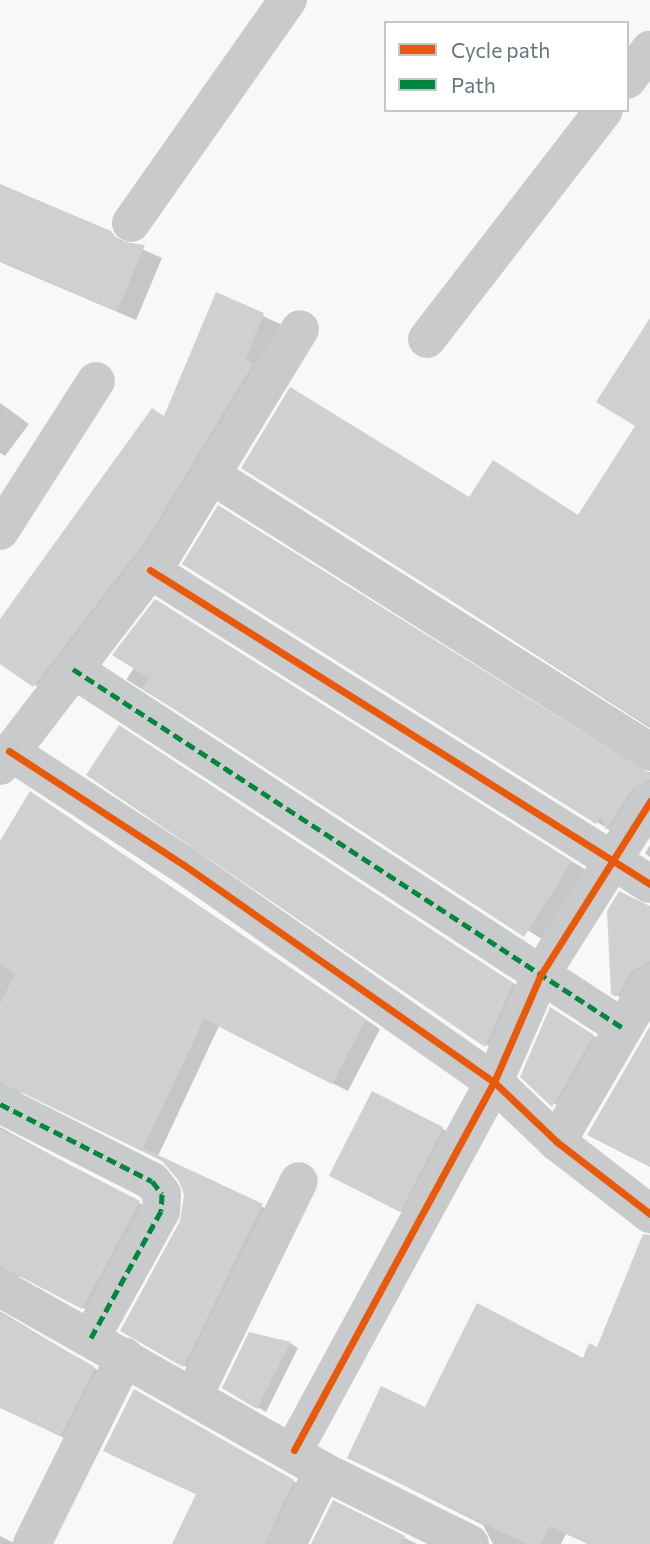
<!DOCTYPE html>
<style>
body{margin:0}
#map{position:relative;width:650px;height:1544px;overflow:hidden;background:#f8f8f8;font-family:Commissioner,sans-serif}
div>[style]{position:absolute}
.shadow>*{inset:0;background:#0003;transform-origin:0 0}
.building>*{inset:0;background:#ced0d1;transform-origin:0 0}
.street>*{height:38px;margin:-19px;padding:0 19px;transform-origin:19px;border-radius:19px;background:#c9cacb}
.quiet>*{height:5px;margin-top:-2.5px;transform-origin:0;background:repeating-linear-gradient(90deg,#00873e 0 10px,transparent 0 15px)}
.cycleway>*{height:7px;margin:-3.5px;padding:0 3.5px;transform-origin:3.5px;border-radius:3.5px;background:#e8590c}
span{translate:-50% -50%;white-space:nowrap;text-align:center;line-height:1.15;-webkit-text-stroke:7px #fff;paint-order:stroke}
.legend{position:absolute;left:384px;top:21px;width:245px;height:91px;box-sizing:border-box;background:#fff;border:2px solid #c2c7cb;margin:0;padding:9px 12px;list-style:none;font-size:21px;color:#66747e}
.legend li{display:flex;align-items:center;gap:14px;height:35px}
.legend b{width:35px;border:2px solid #c2c7cb}
</style>
<div id="map">
<div class="shadow">
<i style="clip-path:polygon(0 186px,162px 258px,136px 320px,0 262px)"></i>
<i style="clip-path:polygon(217px 294px,282px 325px,263px 371px,52px 696px,0 662px,0 622px,166px 417px)"></i>
<i style="clip-path:polygon(650px 340px,650px 728px,243px 467px,579px 516px,637px 426px)"></i>
<i style="clip-path:polygon(0 403px,29px 424px,5px 456px,0 453px)"></i>
<i style="clip-path:polygon(184px 564px,639px 772px,650px 772px,650px 796px,621px 837px)"></i>
<i style="left:170px;top:610px;width:491px;height:82px;rotate:32deg"></i>
<i style="clip-path:polygon(134px 736px,527px 992px,500px 1054px,89px 775px)"></i>
<i style="clip-path:polygon(46px 802px,380px 1029px,348px 1091px,219px 1026px,158px 1156px,277px 1214px,199px 1374px,122px 1330px,182px 1222px,186px 1195px,181px 1180px,165px 1162px,27px 1092px,3px 1094px,0 1100px,0 844px)"></i>
<i style="clip-path:polygon(650px 845px,650px 857px,645px 853px)"></i>
<i style="clip-path:polygon(650px 907px,650px 977px,632px 1004px,613px 993px)"></i>
<i style="clip-path:polygon(565px 1017px,608px 1045px,567px 1114px,522px 1076px)"></i>
<i style="clip-path:polygon(373px 1093px,458px 1137px,414px 1218px,346px 1184px)"></i>
<i style="clip-path:polygon(0 1127px,154px 1211px,97px 1316px,27px 1276px,5px 1277px,0 1282px)"></i>
<i style="clip-path:polygon(650px 1263px,650px 1544px,588px 1544px,566px 1534px,561px 1544px,493px 1544px,483px 1525px,349px 1458px,426px 1409px,584px 1360px,598px 1349px)"></i>
<i style="clip-path:polygon(0 1311px,109px 1377px,76px 1444px,0 1407px)"></i>
<i style="clip-path:polygon(290px 1343px,298px 1348px,266px 1412px,224px 1388px)"></i>
<i style="clip-path:polygon(134px 1391px,309px 1490px,282px 1544px,174px 1544px,198px 1495px,120px 1459px)"></i>
<i style="clip-path:polygon(334px 1503px,417px 1544px,311px 1544px)"></i>
<i style="clip-path:polygon(0 1536px,16px 1544px,0 1544px)"></i>
</div>
<div class="building">
<i style="clip-path:polygon(0 184px,111px 231px,119px 241px,145px 245px,117px 311px,0 261px)"></i>
<i style="clip-path:polygon(216px 292px,264px 313px,246px 359px,253px 364px,146px 540px,33px 687px,0 664px,0 619px,152px 408px,164px 416px)"></i>
<i style="clip-path:polygon(650px 318px,650px 726px,241px 468px,290px 387px,469px 497px,493px 460px,578px 515px,635px 426px,596px 402px)"></i>
<i style="clip-path:polygon(218px 505px,650px 774px,650px 779px,632px 789px,606px 830px,601px 816px,596px 824px,182px 564px)"></i>
<i style="clip-path:polygon(155px 599px,572px 861px,524px 937px,142px 688px,149px 678px,112px 655px)"></i>
<i style="clip-path:polygon(119px 725px,513px 983px,485px 1047px,86px 775px)"></i>
<i style="clip-path:polygon(30px 791px,366px 1019px,332px 1084px,204px 1019px,143px 1148px,263px 1204px,183px 1367px,120px 1331px,180px 1221px,184px 1195px,179px 1181px,162px 1161px,0 1082px,0 1004px,15px 974px,0 965px,0 841px)"></i>
<i style="clip-path:polygon(619px 891px,650px 906px,650px 961px,632px 971px,616px 997px,611px 994px,607px 911px)"></i>
<i style="clip-path:polygon(550px 1007px,594px 1035px,552px 1107px,520px 1077px)"></i>
<i style="clip-path:polygon(650px 1026px,650px 1167px,587px 1135px)"></i>
<i style="left:372px;top:1091px;width:80px;height:95px;rotate:27deg"></i>
<i style="clip-path:polygon(0 1129px,140px 1201px,82px 1309px,0 1266px)"></i>
<i style="clip-path:polygon(643px 1234px,650px 1235px,650px 1544px,588px 1544px,550px 1526px,541px 1544px,527px 1544px,347px 1458px,381px 1386px,425px 1407px,477px 1303px,583px 1358px,589px 1343px,597px 1347px)"></i>
<i style="clip-path:polygon(0 1313px,95px 1367px,60px 1436px,0 1408px)"></i>
<i style="clip-path:polygon(249px 1332px,291px 1342px,257px 1409px,222px 1388px)"></i>
<i style="clip-path:polygon(134px 1389px,294px 1480px,265px 1544px,172px 1544px,196px 1494px,103px 1451px)"></i>
<i style="clip-path:polygon(333px 1500px,405px 1536px,401px 1544px,311px 1544px)"></i>
</div>
<div class="street">
<i style="left:627px;top:80px;width:38px;rotate:-53deg"></i>
<i style="left:131px;top:223px;width:273px;rotate:-54.9deg"></i>
<i style="left:427px;top:339px;width:289px;rotate:-52.3deg"></i>
<i style="left:211px;top:475px;width:519px;rotate:32.25deg"></i>
<i style="left:0;top:531px;width:178px;rotate:-57.4deg"></i>
<i style="left:150px;top:570px;width:590px;rotate:32.13deg"></i>
<i style="left:73px;top:669px;width:657px;rotate:33.13deg"></i>
<i style="left:9px;top:751px;width:209px;rotate:33.1deg"></i>
<i style="left:184px;top:865px;width:378px;rotate:35deg"></i>
<i style="left:494px;top:1082px;width:87px;rotate:43.6deg"></i>
<i style="left:557px;top:1142px;width:118px;rotate:37.7deg"></i>
<i style="left:0;top:766px;width:270px;rotate:-52.5deg"></i>
<i style="left:164px;top:552px;width:261px;rotate:-58.6deg"></i>
<i style="left:0;top:1104px;width:170px;rotate:26.9deg"></i>
<i style="left:152px;top:1181px;width:16px;rotate:52deg"></i>
<i style="left:162px;top:1194px;width:17px;rotate:93deg"></i>
<i style="left:161px;top:1211px;width:145px;rotate:118.9deg"></i>
<i style="left:557px;top:1142px;width:184px;rotate:-59.7deg"></i>
<i style="left:0;top:1288px;width:371px;rotate:29.5deg"></i>
<i style="left:323px;top:1471px;width:164px;rotate:26.4deg"></i>
<i style="left:194px;top:1395px;width:238px;rotate:-63.9deg"></i>
<i style="left:294px;top:1450px;width:419px;rotate:-61.5deg"></i>
<i style="left:494px;top:1082px;width:116px;rotate:-66.5deg"></i>
<i style="left:540px;top:976px;width:207px;rotate:-57.8deg"></i>
<i style="left:32px;top:1544px;width:209px;rotate:-63.6deg"></i>
<i style="left:287px;top:1544px;width:81px;rotate:-63.7deg"></i>
</div>
<div class="quiet">
<i style="left:73px;top:669px;width:657px;rotate:33.13deg"></i>
<i style="left:0;top:1104px;width:170px;rotate:26.9deg"></i>
<i style="left:152px;top:1181px;width:16px;rotate:52deg"></i>
<i style="left:162px;top:1194px;width:17px;rotate:93deg"></i>
<i style="left:161px;top:1211px;width:145px;rotate:118.9deg"></i>
</div>
<div class="cycleway">
<i style="left:150px;top:570px;width:590px;rotate:32.13deg"></i>
<i style="left:9px;top:751px;width:209px;rotate:33.1deg"></i>
<i style="left:184px;top:865px;width:378px;rotate:35deg"></i>
<i style="left:494px;top:1082px;width:87px;rotate:43.6deg"></i>
<i style="left:557px;top:1142px;width:118px;rotate:37.7deg"></i>
<i style="left:294px;top:1450px;width:419px;rotate:-61.5deg"></i>
<i style="left:494px;top:1082px;width:116px;rotate:-66.5deg"></i>
<i style="left:540px;top:976px;width:207px;rotate:-57.8deg"></i>
</div>
<ul class="legend">
<li><b style="height:9px;background:#e8590c"></b>Cycle path</li>
<li><b style="height:9px;background:#00873e"></b>Path</li>
</ul>
</div>
